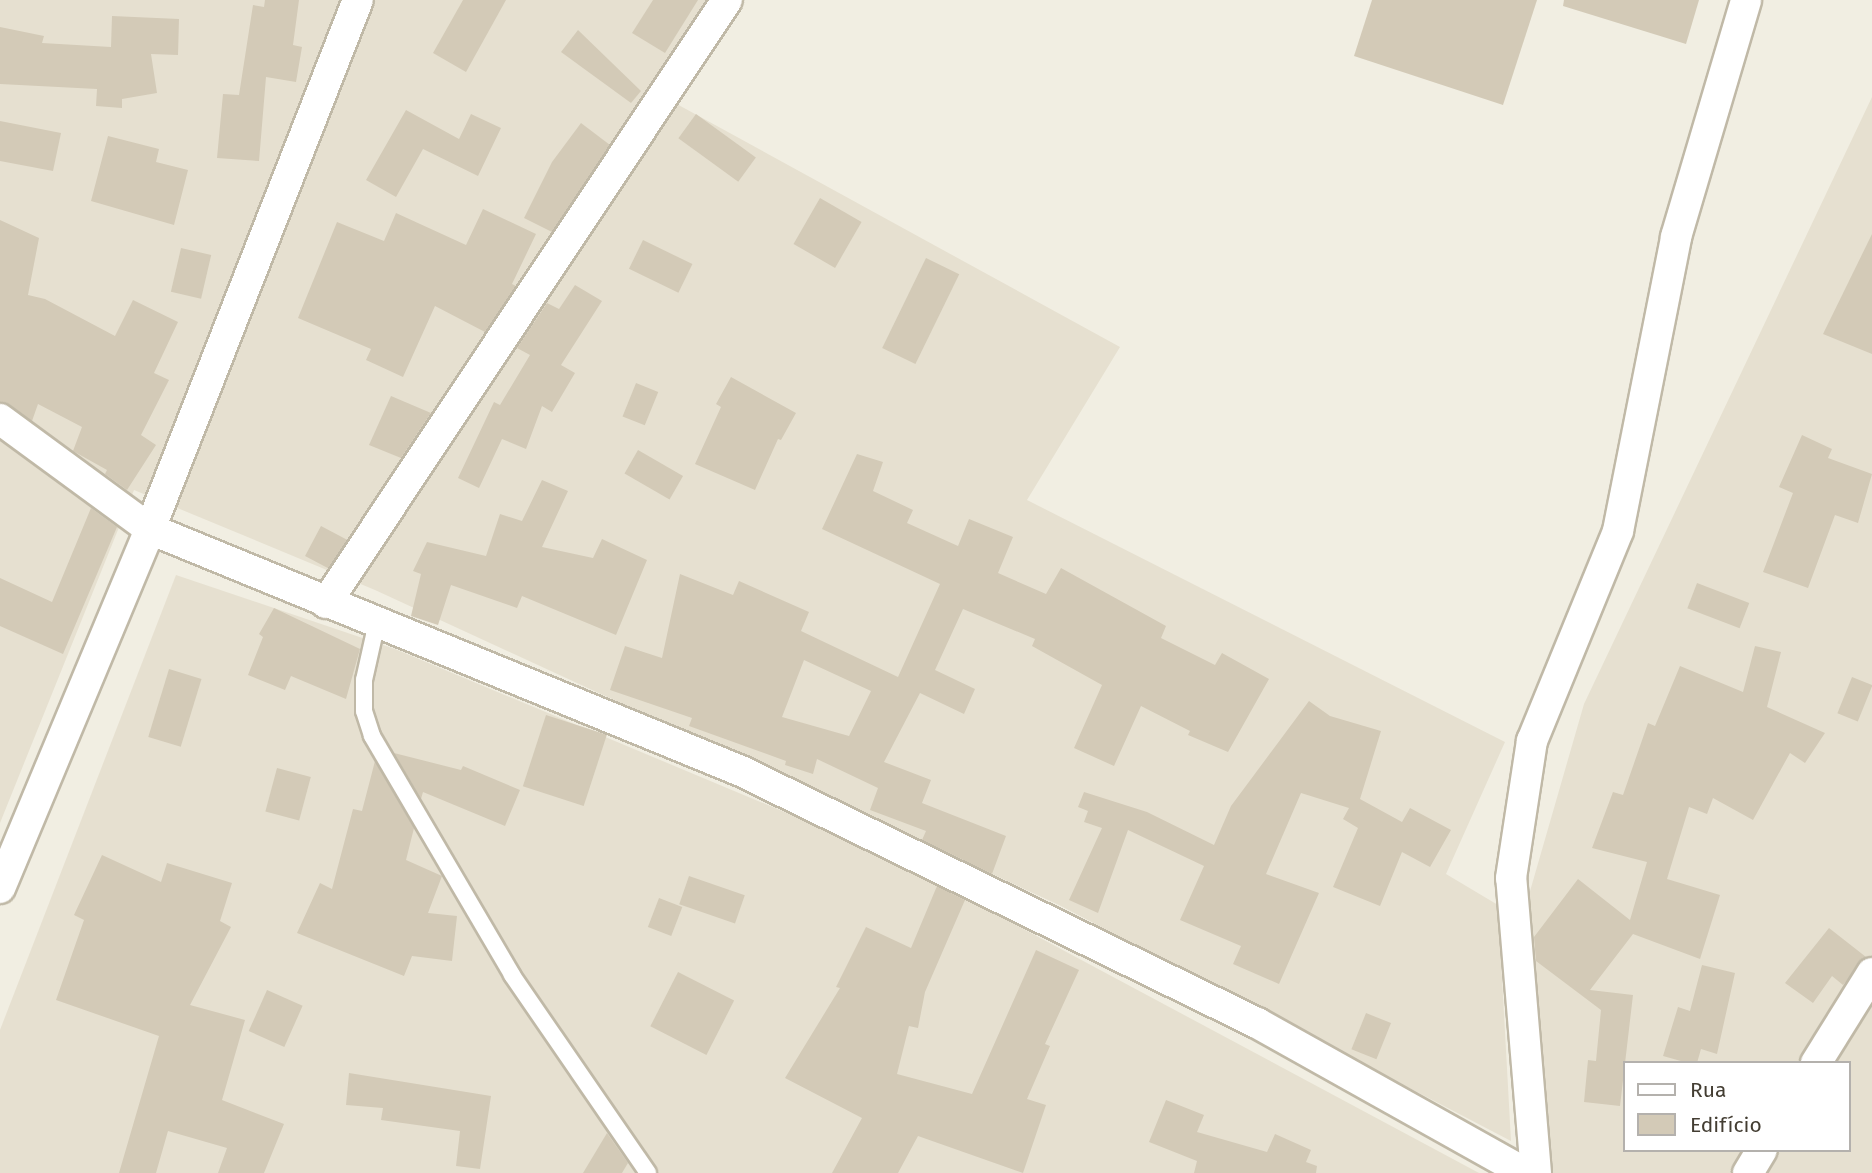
<!DOCTYPE html>
<meta charset="utf-8">
<style>
body{margin:0}
#map{position:relative;width:1872px;height:1173px;overflow:hidden;background:#f1eee2;font-family:"Fira Sans",sans-serif}
div>[style]{position:absolute}
.residential>*{inset:0;background:#e6e0d0}
.building>*{inset:0;background:#d3cab7;transform-origin:0 0}
.roads{filter:drop-shadow(2px 0 #c0b9a7) drop-shadow(-2px 0 #c0b9a7) drop-shadow(0 2px #c0b9a7) drop-shadow(0 -2px #c0b9a7)}
.lane>*{height:16px;margin:-8px;padding:0 8px;transform-origin:8px;border-radius:8px;background:#fff}
.street>*{height:30px;margin:-15px;padding:0 15px;transform-origin:15px;border-radius:15px;background:#fff}
span{translate:-50% -50%;white-space:nowrap;text-align:center;line-height:1.15;-webkit-text-stroke:5px #fff;paint-order:stroke}
.legend{position:absolute;left:1623px;top:1061px;width:228px;height:91px;box-sizing:border-box;background:#fff;border:2px solid #b4b1ad;margin:0;padding:9px 12px;list-style:none;font-size:21px;color:#433d32}
.legend li{display:flex;align-items:center;gap:14px;height:35px}
.legend b{width:35px;border:2px solid #b4b1ad}
</style>
<div id="map">
<div class="residential">
<i style="clip-path:polygon(0 0,719px 0,653px 91px,1120px 347px,1027px 500px,1505px 742px,1446px 874px,1498px 905px,1511px 1141px,1059px 905px,375px 590px,134px 490px,0 823px)"></i>
<i style="clip-path:polygon(evenodd,1872px 97px,1872px 1173px,1551px 1173px,1522px 919px,1584px 704px,1872px 97px,1625px 1063px,1849px 1063px,1849px 1150px,1625px 1150px,1625px 1063px)"></i>
<i style="clip-path:polygon(176px 575px,395px 649px,880px 852px,1479px 1173px,0 1173px,0 1030px)"></i>
</div>
<div class="building">
<i style="clip-path:polygon(265px 0,299px 0,293px 45px,302px 47px,296px 82px,266px 77px,259px 161px,217px 158px,223px 94px,239px 95px,253px 5px,264px 7px)"></i>
<i style="clip-path:polygon(463px 0,506px 0,466px 72px,433px 53px)"></i>
<i style="clip-path:polygon(653px 0,698px 0,665px 53px,632px 33px)"></i>
<i style="clip-path:polygon(1372px 0,1537px 0,1503px 105px,1354px 56px)"></i>
<i style="clip-path:polygon(1564px 0,1699px 0,1686px 44px,1563px 6px)"></i>
<i style="clip-path:polygon(112px 16px,179px 19px,178px 55px,151px 54px,157px 93px,122px 99px,122px 108px,96px 106px,97px 89px,0 84px,0 27px,44px 36px,42px 43px,111px 47px)"></i>
<i style="clip-path:polygon(578px 30px,641px 91px,631px 103px,561px 52px)"></i>
<i style="clip-path:polygon(406px 110px,459px 139px,471px 114px,501px 128px,478px 176px,423px 149px,396px 197px,366px 180px)"></i>
<i style="left:696px;top:114px;width:74px;height:30px;rotate:36deg"></i>
<i style="clip-path:polygon(0 121px,61px 133px,53px 171px,0 161px)"></i>
<i style="clip-path:polygon(581px 123px,610px 145px,552px 232px,524px 218px,552px 162px)"></i>
<i style="clip-path:polygon(108px 136px,159px 149px,156px 162px,188px 170px,174px 225px,91px 201px)"></i>
<i style="left:820px;top:198px;width:48px;height:53px;rotate:30deg"></i>
<i style="clip-path:polygon(483px 209px,536px 234px,512px 284px,516px 286px,485px 332px,435px 306px,403px 377px,366px 360px,371px 349px,298px 318px,337px 222px,384px 241px,396px 213px,466px 245px)"></i>
<i style="clip-path:polygon(0 220px,39px 238px,28px 295px,45px 299px,115px 336px,133px 300px,178px 322px,154px 373px,169px 380px,141px 435px,156px 445px,127px 490px,105px 474px,107px 470px,73px 451px,82px 427px,38px 404px,32px 421px,0 402px)"></i>
<i style="clip-path:polygon(1872px 234px,1872px 354px,1823px 334px)"></i>
<i style="left:643px;top:240px;width:55px;height:32px;rotate:26deg"></i>
<i style="left:181px;top:248px;width:31px;height:45px;rotate:13deg"></i>
<i style="left:926px;top:258px;width:37px;height:100px;rotate:26deg"></i>
<i style="clip-path:polygon(575px 285px,602px 301px,561px 365px,575px 373px,552px 412px,542px 406px,526px 449px,502px 439px,479px 488px,458px 478px,494px 402px,500px 405px,530px 355px,517px 348px,547px 303px,559px 309px)"></i>
<i style="clip-path:polygon(731px 377px,796px 413px,781px 440px,778px 439px,755px 490px,695px 464px,721px 407px,716px 404px)"></i>
<i style="left:636px;top:383px;width:24px;height:36px;rotate:22deg"></i>
<i style="clip-path:polygon(391px 396px,431px 413px,401px 458px,369px 445px)"></i>
<i style="clip-path:polygon(1802px 435px,1832px 449px,1828px 458px,1872px 474px,1858px 523px,1835px 515px,1808px 588px,1763px 572px,1793px 493px,1779px 487px)"></i>
<i style="left:638px;top:450px;width:52px;height:27px;rotate:30deg"></i>
<i style="clip-path:polygon(evenodd,857px 454px,883px 462px,873px 491px,913px 510px,907px 523px,958px 546px,969px 519px,1013px 537px,998px 573px,1046px 594px,1061px 568px,1166px 626px,1161px 638px,1215px 665px,1222px 653px,1269px 679px,1228px 752px,1188px 735px,1190px 731px,1141px 706px,1114px 766px,1074px 748px,1102px 685px,1032px 646px,1035px 639px,963px 609px,935px 670px,975px 689px,964px 714px,920px 693px,884px 762px,931px 780px,922px 803px,1006px 836px,992px 874px,922px 840px,926px 831px,870px 810px,878px 788px,817px 759px,813px 774px,785px 765px,786px 761px,689px 726px,692px 718px,610px 690px,625px 646px,662px 658px,680px 574px,733px 595px,739px 581px,809px 612px,801px 631px,898px 677px,940px 584px,822px 529px,857px 454px,804px 660px,871px 691px,849px 736px,782px 717px,804px 660px)"></i>
<i style="clip-path:polygon(542px 480px,568px 491px,542px 547px,593px 558px,602px 539px,647px 560px,616px 635px,522px 596px,517px 608px,451px 585px,438px 625px,411px 616px,421px 574px,413px 571px,427px 542px,486px 556px,500px 514px,522px 521px)"></i>
<i style="clip-path:polygon(91px 508px,117px 527px,63px 654px,0 626px,0 578px,52px 602px)"></i>
<i style="left:321px;top:526px;width:30px;height:34px;rotate:28deg"></i>
<i style="left:1697px;top:583px;width:56px;height:27px;rotate:21deg"></i>
<i style="clip-path:polygon(274px 608px,360px 649px,346px 699px,291px 676px,285px 690px,248px 675px,263px 637px,259px 634px)"></i>
<i style="clip-path:polygon(1755px 646px,1781px 652px,1767px 707px,1825px 733px,1805px 763px,1790px 753px,1753px 820px,1713px 798px,1707px 814px,1689px 807px,1667px 879px,1720px 895px,1700px 959px,1633px 934px,1590px 990px,1633px 995px,1620px 1106px,1584px 1102px,1588px 1060px,1596px 1061px,1601px 1010px,1536px 961px,1534px 937px,1578px 879px,1630px 920px,1647px 862px,1592px 848px,1613px 792px,1623px 795px,1648px 723px,1655px 726px,1680px 666px,1743px 692px)"></i>
<i style="left:169px;top:669px;width:34px;height:71px;rotate:17deg"></i>
<i style="left:1852px;top:677px;width:22px;height:39px;rotate:22deg"></i>
<i style="clip-path:polygon(1309px 701px,1330px 716px,1381px 731px,1360px 799px,1402px 822px,1410px 808px,1451px 830px,1430px 867px,1402px 852px,1380px 906px,1333px 887px,1358px 828px,1343px 819px,1349px 808px,1301px 793px,1266px 874px,1319px 893px,1279px 984px,1233px 964px,1241px 946px,1180px 920px,1204px 866px,1128px 830px,1098px 913px,1069px 900px,1102px 828px,1084px 822px,1088px 811px,1078px 807px,1084px 792px,1147px 812px,1214px 845px,1231px 806px)"></i>
<i style="left:546px;top:715px;width:64px;height:75px;rotate:18deg"></i>
<i style="clip-path:polygon(394px 753px,461px 770px,463px 766px,520px 790px,505px 826px,423px 792px,421px 799px)"></i>
<i style="clip-path:polygon(375px 761px,414px 828px,406px 860px,442px 876px,428px 913px,457px 916px,452px 961px,412px 956px,404px 976px,297px 933px,320px 883px,332px 889px,353px 809px,362px 811px)"></i>
<i style="left:277px;top:768px;width:35px;height:45px;rotate:15deg"></i>
<i style="clip-path:polygon(102px 855px,161px 882px,167px 863px,232px 883px,220px 921px,231px 927px,190px 1005px,245px 1020px,222px 1100px,284px 1124px,264px 1173px,218px 1173px,227px 1148px,168px 1131px,156px 1173px,119px 1173px,159px 1036px,56px 1000px,84px 920px,74px 915px)"></i>
<i style="left:689px;top:876px;width:59px;height:30px;rotate:19deg"></i>
<i style="clip-path:polygon(937px 886px,965px 900px,925px 992px,918px 1028px,909px 1026px,897px 1074px,972px 1094px,1036px 950px,1079px 970px,1045px 1044px,1050px 1046px,1027px 1099px,1046px 1105px,1023px 1173px,918px 1136px,898px 1173px,832px 1173px,862px 1118px,785px 1078px,840px 988px,836px 987px,866px 927px,911px 948px)"></i>
<i style="left:659px;top:898px;width:25px;height:31px;rotate:21deg"></i>
<i style="clip-path:polygon(1829px 928px,1866px 957px,1843px 985px,1832px 976px,1813px 1003px,1785px 983px)"></i>
<i style="clip-path:polygon(1702px 965px,1735px 973px,1717px 1054px,1701px 1049px,1697px 1063px,1688px 1063px,1663px 1056px,1678px 1007px,1690px 1011px)"></i>
<i style="left:678px;top:972px;width:63px;height:61px;rotate:27deg"></i>
<i style="left:267px;top:990px;width:39px;height:45px;rotate:24deg"></i>
<i style="left:1366px;top:1013px;width:27px;height:39px;rotate:22deg"></i>
<i style="clip-path:polygon(349px 1073px,491px 1096px,480px 1169px,456px 1166px,460px 1131px,381px 1120px,383px 1108px,346px 1105px)"></i>
<i style="clip-path:polygon(1166px 1100px,1204px 1115px,1197px 1132px,1267px 1152px,1275px 1134px,1311px 1150px,1306px 1162px,1317px 1166px,1316px 1173px,1194px 1173px,1197px 1161px,1149px 1142px)"></i>
<i style="clip-path:polygon(607px 1133px,628px 1163px,622px 1173px,583px 1173px)"></i>
</div>
<div class="roads">
<div class="lane">
<i style="left:377px;top:622px;width:59px;rotate:102.6deg"></i>
<i style="left:364px;top:680px;width:31px;rotate:90deg"></i>
<i style="left:364px;top:711px;width:26px;rotate:72deg"></i>
<i style="left:372px;top:736px;width:277px;rotate:59.6deg"></i>
<i style="left:512px;top:975px;width:240px;rotate:55.5deg"></i>
</div>
<div class="street">
<i style="left:0;top:419px;width:186px;rotate:36.3deg"></i>
<i style="left:150px;top:529px;width:639px;rotate:22.27deg"></i>
<i style="left:741px;top:771px;width:574px;rotate:26.03deg"></i>
<i style="left:1257px;top:1023px;width:307px;rotate:29.2deg"></i>
<i style="left:326px;top:603px;width:724px;rotate:-56.38deg"></i>
<i style="left:0;top:888px;width:389px;rotate:-67.3deg"></i>
<i style="left:150px;top:529px;width:568px;rotate:-68.54deg"></i>
<i style="left:1816px;top:1063px;width:106px;rotate:-58.1deg"></i>
<i style="left:1536px;top:1173px;width:296px;rotate:-94.8deg"></i>
<i style="left:1511px;top:878px;width:139px;rotate:-81.3deg"></i>
<i style="left:1532px;top:741px;width:227px;rotate:-67.7deg"></i>
<i style="left:1618px;top:531px;width:300px;rotate:-78.8deg"></i>
<i style="left:1676px;top:237px;width:247px;rotate:-73.5deg"></i>
<i style="left:1748px;top:1173px;width:27px;rotate:-59deg"></i>
</div>
</div>
<ul class="legend">
<li><b style="height:9px;background:#fff"></b>Rua</li>
<li><b style="height:19px;background:#d3cab7"></b>Edifício</li>
</ul>
</div>
